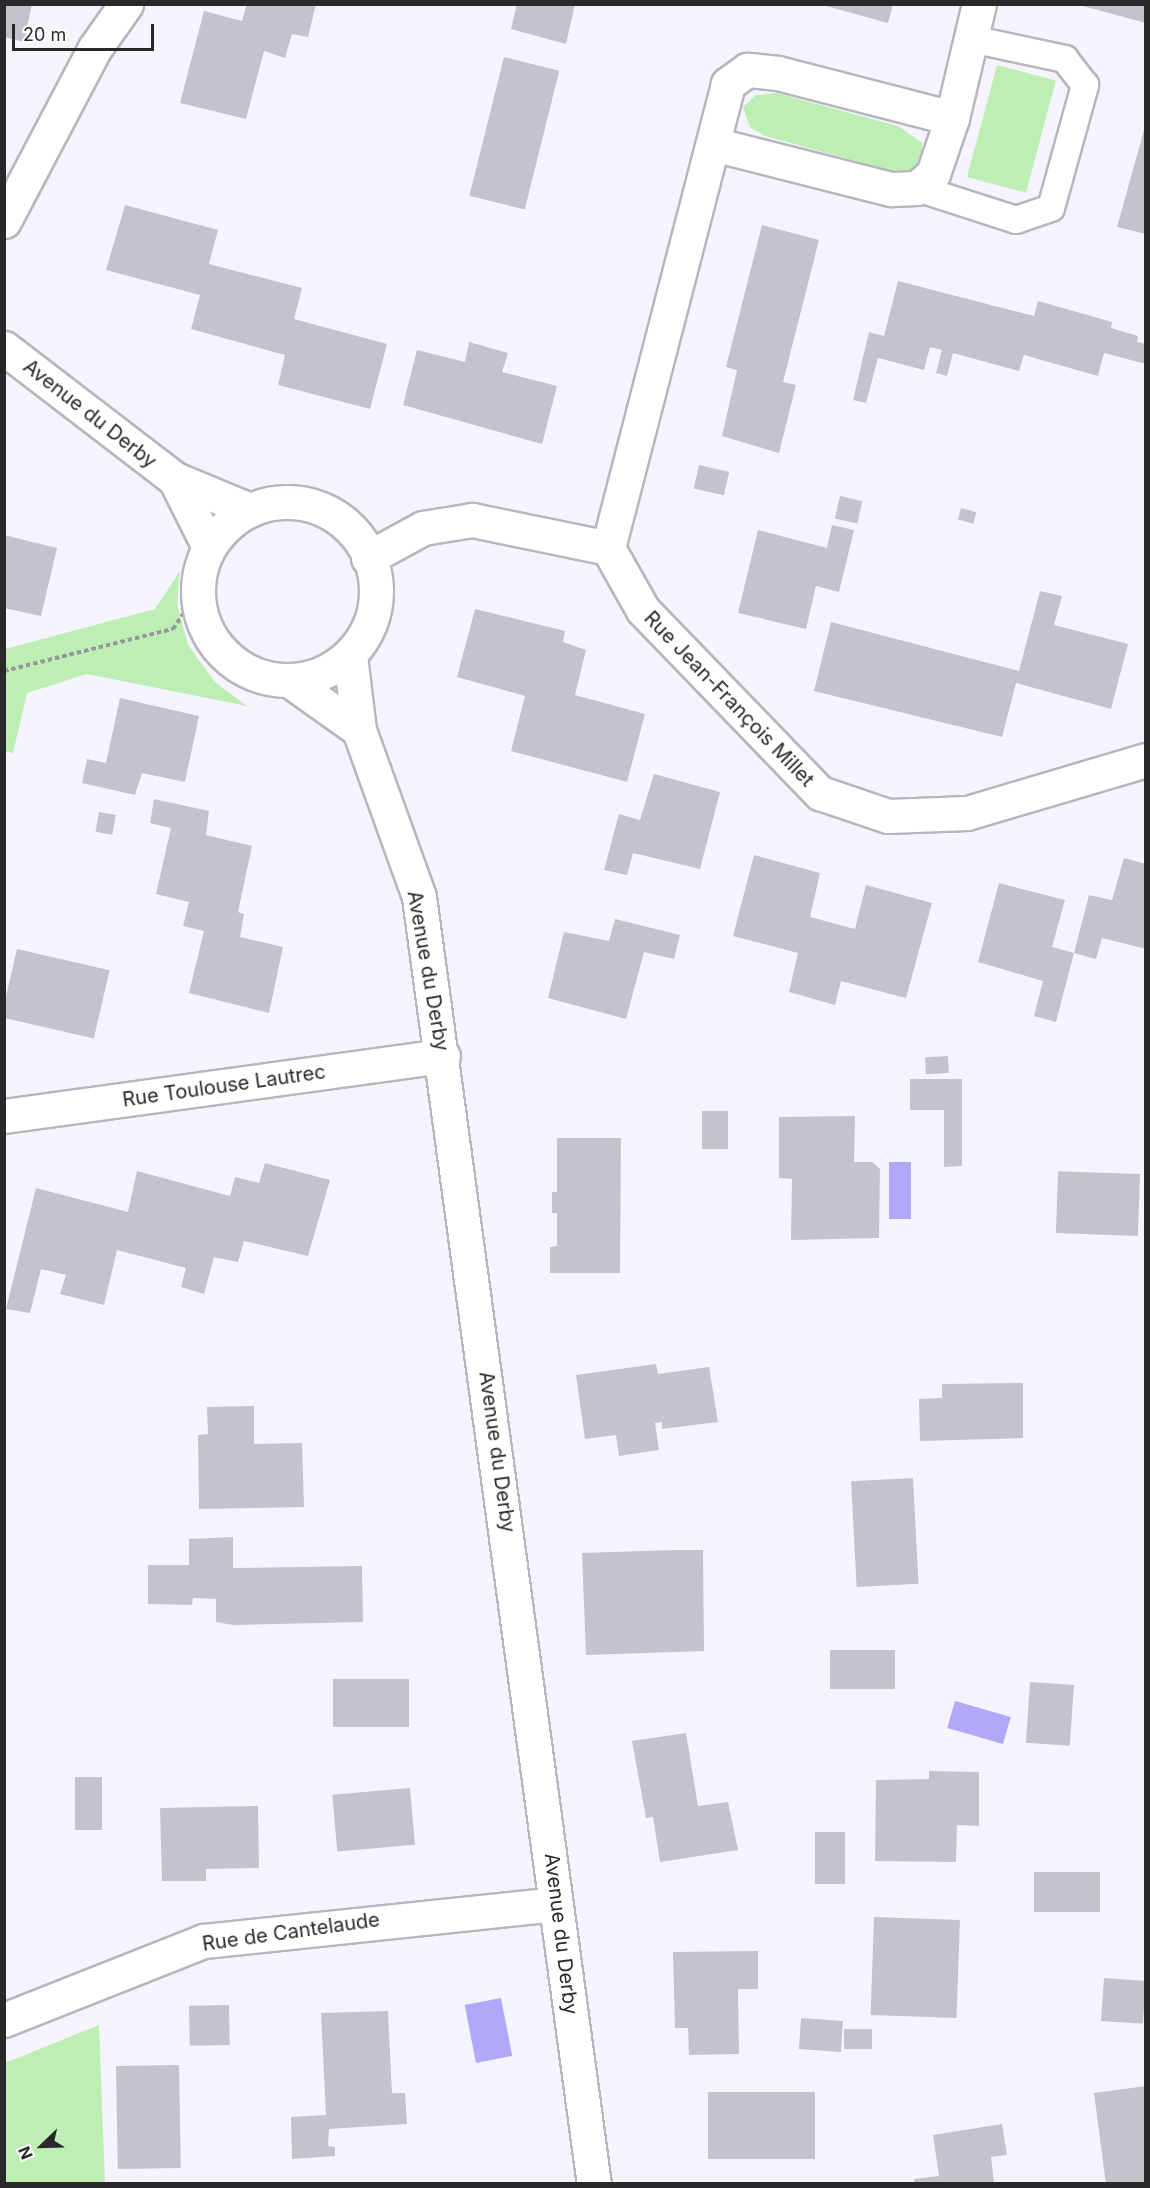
<!DOCTYPE html>
<meta charset="utf-8">
<style>
body{margin:0}
#map{position:relative;width:1150px;height:2188px;overflow:hidden;background:#f5f4fd;font-family:Inter,sans-serif}
div>[style]{position:absolute}
.green>*{inset:0;background:#bdeeb4;transform-origin:0 0}
.water>*{inset:0;background:#b2a8f9;transform-origin:0 0}
.building>*{inset:0;background:#c4c3cc;transform-origin:0 0}
.path>*{height:4px;margin-top:-2px;transform-origin:0;background:repeating-linear-gradient(90deg,#96969c 0 4.5px,transparent 0 7.5px)}
.roads{filter:drop-shadow(2px 0 #b7b6bf) drop-shadow(-2px 0 #b7b6bf) drop-shadow(0 2px #b7b6bf) drop-shadow(0 -2px #b7b6bf)}
.lane>*{height:26px;margin:-13px;padding:0 13px;transform-origin:13px;border-radius:13px;background:#fff}
.street>*{height:33px;margin:-16.5px;padding:0 16.5px;transform-origin:16.5px;border-radius:16.5px;background:#fff}
.street>.ring{margin:-16.5px;padding:0;box-sizing:content-box;background:none;border:33px solid #fff;border-radius:50%}
span{translate:-50% -50%;white-space:nowrap;text-align:center;line-height:1.15;-webkit-text-stroke:4.5px #fff;paint-order:stroke}
.street-label{font-size:20px;color:#29292c}
.frame{position:absolute;inset:0;border:6px solid #29292c;pointer-events:none}
.north{position:absolute;left:12px;top:2116px;width:60px;height:60px;-webkit-text-stroke:4px #fff;paint-order:stroke;rotate:247deg;font-size:16px;font-weight:700;line-height:24px;text-align:center;color:#29292c}
.north::after{content:'';display:block;margin:auto;width:21px;height:27px;background:#29292c;clip-path:polygon(50% 0,100% 100%,50% 72%,0 100%)}
.scale{position:absolute;left:12px;top:24px;width:142px;height:27px;box-sizing:border-box;border:3px solid #29292c;border-top:0;padding-left:8px;font-size:18px;line-height:21px;white-space:nowrap;color:#29292c;-webkit-text-stroke:4px #fff;paint-order:stroke}
</style>
<div id="map">
<div class="green">
<i style="left:997px;top:65px;width:61px;height:116px;rotate:15deg"></i>
<i style="clip-path:polygon(776px 93px,898px 126px,922px 143px,922px 160px,910px 171px,888px 170px,765px 136px,750px 127px,743px 107px,756px 95px)"></i>
<i style="clip-path:polygon(180px 571px,177px 604px,188px 645px,215px 682px,247px 706px,87px 674px,27px 693px,13px 753px,5px 751px,5px 649px,155px 609px)"></i>
<i style="clip-path:polygon(99px 2025px,105px 2183px,5px 2183px,5px 2063px)"></i>
</div>
<div class="water">
<i style="left:889px;top:1162px;width:22px;height:57px"></i>
<i style="left:955px;top:1701px;width:58px;height:28px;rotate:16deg"></i>
<i style="left:501px;top:1998px;width:59px;height:37px;rotate:79deg"></i>
</div>
<div class="building">
<i style="clip-path:polygon(4px 4px,32px 4px,24px 42px,4px 37px)"></i>
<i style="clip-path:polygon(247px 4px,316px 4px,308px 37px,292px 34px,285px 58px,264px 51px,246px 119px,180px 103px,204px 11px,242px 21px)"></i>
<i style="clip-path:polygon(517px 4px,575px 4px,566px 44px,511px 29px)"></i>
<i style="clip-path:polygon(819px 4px,893px 4px,888px 23px)"></i>
<i style="clip-path:polygon(1146px 4px,1146px 23px,1079px 5px,1079px 4px)"></i>
<i style="left:504px;top:57px;width:57px;height:143px;rotate:14deg"></i>
<i style="clip-path:polygon(1146px 123px,1146px 234px,1117px 227px)"></i>
<i style="clip-path:polygon(125px 205px,218px 230px,209px 264px,302px 288px,294px 319px,387px 344px,370px 409px,278px 385px,285px 355px,191px 329px,200px 295px,106px 270px)"></i>
<i style="clip-path:polygon(762px 225px,819px 240px,783px 382px,796px 385px,779px 453px,722px 436px,737px 370px,726px 367px)"></i>
<i style="clip-path:polygon(898px 281px,1034px 316px,1038px 301px,1112px 322px,1111px 328px,1138px 336px,1137px 342px,1146px 344px,1146px 364px,1104px 353px,1098px 376px,1024px 355px,1019px 371px,953px 353px,947px 376px,936px 373px,942px 350px,930px 347px,924px 370px,878px 358px,866px 403px,853px 400px,869px 332px,884px 336px)"></i>
<i style="clip-path:polygon(469px 342px,508px 353px,502px 372px,557px 386px,542px 444px,403px 405px,417px 350px,465px 362px)"></i>
<i style="left:699px;top:465px;width:31px;height:24px;rotate:13deg"></i>
<i style="left:840px;top:496px;width:23px;height:23px;rotate:13deg"></i>
<i style="left:961px;top:508px;width:16px;height:12px;rotate:15deg"></i>
<i style="clip-path:polygon(832px 525px,854px 530px,839px 592px,816px 586px,806px 629px,738px 613px,758px 530px,827px 548px)"></i>
<i style="clip-path:polygon(4px 535px,57px 548px,41px 616px,4px 608px)"></i>
<i style="clip-path:polygon(1040px 591px,1062px 596px,1054px 625px,1128px 644px,1111px 709px,1016px 683px,1002px 737px,814px 691px,831px 622px,1019px 671px)"></i>
<i style="clip-path:polygon(475px 609px,565px 631px,563px 642px,586px 650px,575px 695px,645px 714px,627px 782px,511px 751px,525px 696px,457px 677px)"></i>
<i style="clip-path:polygon(120px 698px,199px 716px,185px 782px,142px 773px,135px 795px,82px 783px,87px 759px,106px 763px)"></i>
<i style="clip-path:polygon(654px 774px,720px 792px,700px 869px,633px 853px,627px 875px,604px 870px,619px 814px,640px 820px)"></i>
<i style="clip-path:polygon(154px 799px,209px 811px,206px 835px,252px 846px,238px 912px,244px 914px,240px 937px,283px 947px,269px 1013px,189px 993px,204px 931px,183px 926px,189px 902px,156px 894px,171px 828px,150px 823px)"></i>
<i style="left:99px;top:812px;width:17px;height:20px;rotate:10deg"></i>
<i style="clip-path:polygon(754px 855px,820px 873px,810px 917px,855px 929px,866px 885px,932px 903px,906px 998px,841px 981px,835px 1005px,789px 992px,798px 953px,733px 936px)"></i>
<i style="clip-path:polygon(1124px 858px,1146px 864px,1146px 949px,1102px 938px,1096px 959px,1074px 953px,1089px 895px,1112px 900px)"></i>
<i style="clip-path:polygon(999px 883px,1065px 900px,1052px 947px,1074px 953px,1056px 1022px,1034px 1016px,1043px 981px,978px 962px)"></i>
<i style="clip-path:polygon(615px 919px,680px 935px,674px 959px,644px 952px,626px 1019px,548px 998px,564px 932px,609px 941px)"></i>
<i style="left:17px;top:949px;width:95px;height:70px;rotate:13deg"></i>
<i style="left:948px;top:1056px;width:17px;height:23px;rotate:87deg"></i>
<i style="clip-path:polygon(910px 1079px,962px 1079px,962px 1166px,944px 1167px,944px 1110px,910px 1110px)"></i>
<i style="left:702px;top:1111px;width:26px;height:38px"></i>
<i style="clip-path:polygon(855px 1116px,854px 1162px,872px 1162px,880px 1169px,879px 1238px,791px 1240px,792px 1179px,779px 1178px,779px 1117px)"></i>
<i style="clip-path:polygon(557px 1138px,621px 1138px,620px 1273px,550px 1273px,550px 1247px,557px 1246px,557px 1213px,552px 1213px,552px 1192px,557px 1192px)"></i>
<i style="clip-path:polygon(265px 1163px,330px 1180px,308px 1256px,244px 1241px,238px 1262px,214px 1257px,204px 1294px,181px 1287px,186px 1268px,117px 1250px,104px 1305px,60px 1294px,66px 1275px,41px 1269px,30px 1313px,6px 1309px,36px 1188px,128px 1212px,137px 1171px,230px 1196px,235px 1177px,259px 1183px)"></i>
<i style="left:1140px;top:1174px;width:62px;height:82px;rotate:92deg"></i>
<i style="clip-path:polygon(656px 1364px,658px 1374px,709px 1367px,718px 1422px,662px 1429px,662px 1422px,655px 1423px,659px 1450px,619px 1456px,616px 1435px,585px 1439px,576px 1375px)"></i>
<i style="clip-path:polygon(1023px 1383px,1023px 1438px,920px 1441px,919px 1399px,942px 1398px,942px 1384px)"></i>
<i style="clip-path:polygon(254px 1406px,254px 1444px,302px 1443px,304px 1507px,199px 1509px,198px 1435px,208px 1434px,207px 1407px)"></i>
<i style="left:913px;top:1478px;width:106px;height:62px;rotate:87deg"></i>
<i style="clip-path:polygon(233px 1537px,233px 1568px,362px 1566px,363px 1622px,233px 1625px,216px 1622px,216px 1599px,193px 1598px,192px 1605px,148px 1604px,148px 1565px,189px 1565px,189px 1539px)"></i>
<i style="clip-path:polygon(676px 1550px,703px 1550px,704px 1651px,586px 1655px,582px 1553px)"></i>
<i style="left:830px;top:1650px;width:65px;height:39px"></i>
<i style="left:409px;top:1679px;width:48px;height:76px;rotate:90deg"></i>
<i style="left:1074px;top:1685px;width:61px;height:44px;rotate:94deg"></i>
<i style="clip-path:polygon(686px 1733px,698px 1806px,728px 1802px,738px 1850px,660px 1862px,653px 1817px,646px 1818px,632px 1741px)"></i>
<i style="clip-path:polygon(929px 1771px,979px 1772px,979px 1826px,957px 1825px,956px 1862px,875px 1861px,876px 1780px,929px 1779px)"></i>
<i style="left:75px;top:1777px;width:27px;height:53px"></i>
<i style="left:410px;top:1788px;width:57px;height:78px;rotate:85deg"></i>
<i style="clip-path:polygon(258px 1806px,259px 1868px,206px 1869px,206px 1881px,162px 1881px,160px 1808px)"></i>
<i style="left:815px;top:1832px;width:30px;height:52px"></i>
<i style="left:1100px;top:1872px;width:40px;height:66px;rotate:90deg"></i>
<i style="left:874px;top:1917px;width:86px;height:98px;rotate:2deg"></i>
<i style="clip-path:polygon(758px 1951px,758px 1989px,738px 1989px,739px 2054px,689px 2055px,688px 2028px,675px 2028px,673px 1952px)"></i>
<i style="left:1104px;top:1978px;width:42px;height:43px;rotate:4deg"></i>
<i style="left:229px;top:2005px;width:40px;height:40px;rotate:89deg"></i>
<i style="clip-path:polygon(388px 2011px,392px 2093px,405px 2093px,407px 2124px,329px 2129px,328px 2146px,335px 2147px,335px 2156px,292px 2159px,291px 2117px,326px 2115px,321px 2013px)"></i>
<i style="left:843px;top:2021px;width:31px;height:42px;rotate:94deg"></i>
<i style="left:844px;top:2029px;width:28px;height:20px"></i>
<i style="left:179px;top:2065px;width:103px;height:63px;rotate:89deg"></i>
<i style="clip-path:polygon(1146px 2086px,1146px 2184px,1106px 2184px,1094px 2093px)"></i>
<i style="left:708px;top:2092px;width:107px;height:67px"></i>
<i style="clip-path:polygon(1002px 2124px,1007px 2155px,991px 2157px,994px 2184px,915px 2184px,914px 2179px,939px 2176px,933px 2135px)"></i>
</div>
<div class="path">
<i style="left:4px;top:671px;width:174px;rotate:-14deg"></i>
<i style="left:173px;top:629px;width:45px;rotate:-56deg"></i>
</div>
<div class="roads">
<div class="lane">
<i style="left:917px;top:188px;width:104px;rotate:17.9deg"></i>
<i style="left:1016px;top:220px;width:37px;rotate:-19deg"></i>
<i style="left:1051px;top:208px;width:128px;rotate:-74.5deg"></i>
<i style="left:1085px;top:85px;width:33px;rotate:-128deg"></i>
<i style="left:1065px;top:59px;width:96px;rotate:-168deg"></i>
</div>
<div class="street">
<i style="left:952px;top:118px;width:180px;rotate:-165.5deg"></i>
<i style="left:778px;top:73px;width:31px;rotate:-174deg"></i>
<i style="left:747px;top:70px;width:24px;rotate:144deg"></i>
<i style="left:728px;top:84px;width:479px;rotate:104.5deg"></i>
<i style="left:608px;top:548px;width:71px;rotate:60.6deg"></i>
<i style="left:643px;top:610px;width:255px;rotate:46deg"></i>
<i style="left:820px;top:793px;width:72px;rotate:18.7deg"></i>
<i style="left:888px;top:816px;width:79px;rotate:-2.2deg"></i>
<i style="left:967px;top:813px;width:187px;rotate:-16.5deg"></i>
<i style="left:713px;top:144px;width:184px;rotate:14.2deg"></i>
<i style="left:891px;top:189px;width:26px;rotate:-2deg"></i>
<i style="left:917px;top:188px;width:21px;rotate:-41deg"></i>
<i style="left:933px;top:174px;width:59px;rotate:-71.3deg"></i>
<i style="left:952px;top:118px;width:117px;rotate:-76.7deg"></i>
<i style="left:4px;top:221px;width:195px;rotate:-62.3deg"></i>
<i style="left:95px;top:48px;width:54px;rotate:-54.8deg"></i>
<i style="left:4px;top:348px;width:215px;rotate:37.5deg"></i>
<i style="left:175px;top:479px;width:81px;rotate:22.5deg"></i>
<i style="left:175px;top:479px;width:76px;rotate:63.4deg"></i>
<i class="ring" style="left:198px;top:502px;width:145px;height:145px"></i>
<i style="left:368px;top:558px;width:63px;rotate:-28.6deg"></i>
<i style="left:423px;top:528px;width:50px;rotate:-9.3deg"></i>
<i style="left:472px;top:520px;width:139px;rotate:11.6deg"></i>
<i style="left:350px;top:656px;width:75px;rotate:83.1deg"></i>
<i style="left:359px;top:730px;width:177px;rotate:70.2deg"></i>
<i style="left:419px;top:897px;width:1299px;rotate:82.26deg"></i>
<i style="left:289px;top:680px;width:86px;rotate:35.5deg"></i>
<i style="left:4px;top:1116px;width:443px;rotate:-7.8deg"></i>
<i style="left:4px;top:2020px;width:215px;rotate:-21.6deg"></i>
<i style="left:204px;top:1941px;width:353px;rotate:-6deg"></i>
</div>
</div>
<div class="street-label">
<span style="left:90px;top:414px;rotate:38deg">Avenue du Derby</span>
<span style="left:729px;top:699px;rotate:46deg">Rue Jean-François Millet</span>
<span style="left:428px;top:971px;rotate:80deg">Avenue du Derby</span>
<span style="left:224px;top:1086px;rotate:-8deg">Rue Toulouse Lautrec</span>
<span style="left:497px;top:1452px;rotate:82deg">Avenue du Derby</span>
<span style="left:291px;top:1932px;rotate:-8deg">Rue de Cantelaude</span>
<span style="left:561px;top:1934px;rotate:83deg">Avenue du Derby</span>
</div>
<div class="frame"></div>
<div class="north">N</div>
<div class="scale">20 m</div>
</div>
